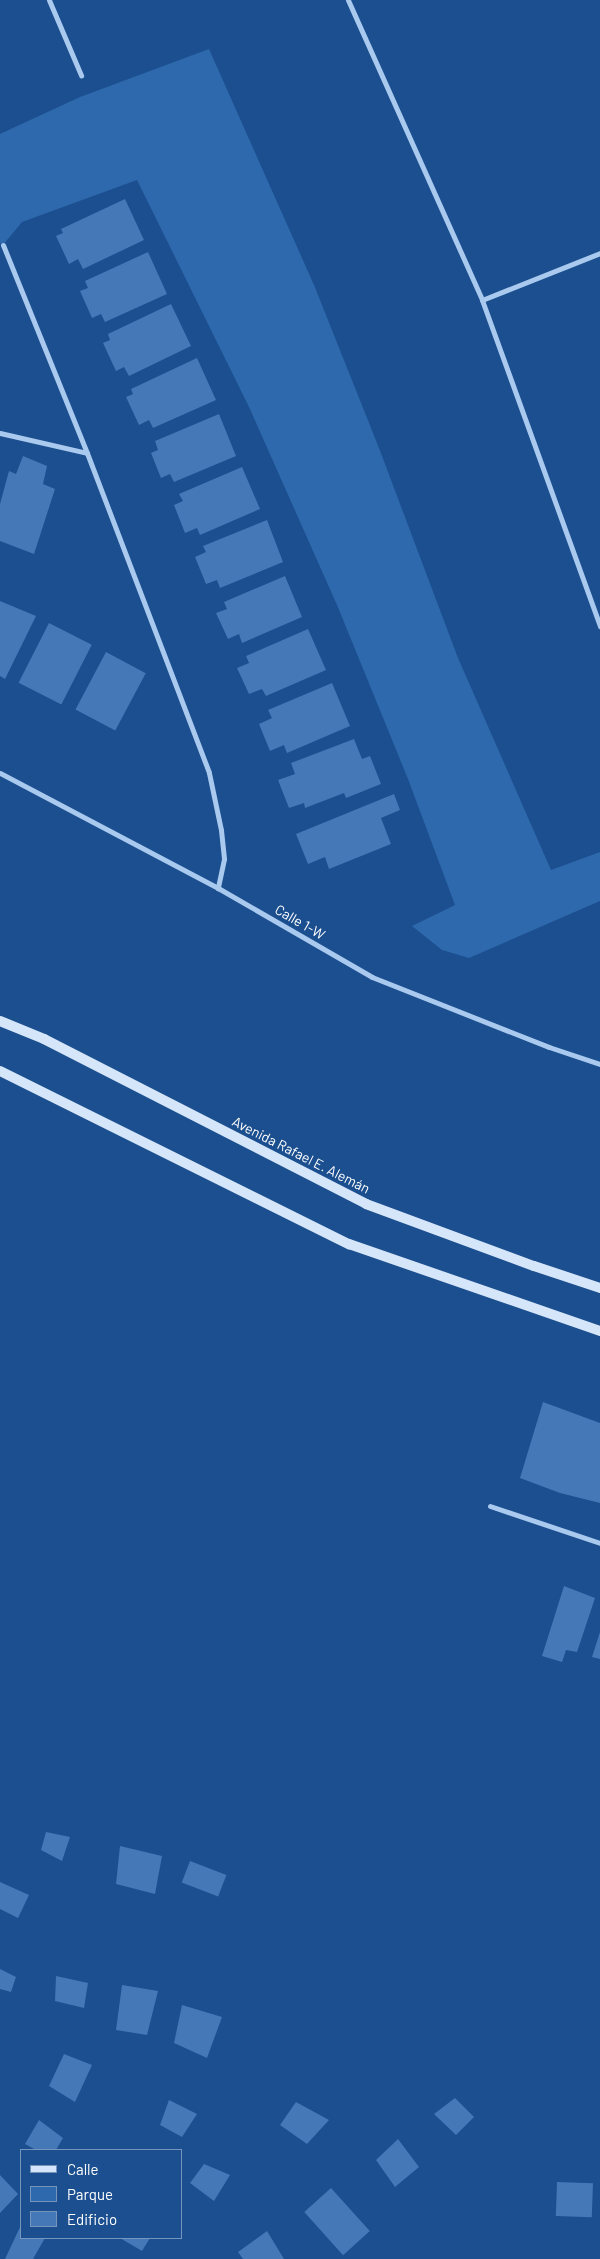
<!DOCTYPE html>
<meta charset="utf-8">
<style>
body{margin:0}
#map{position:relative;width:600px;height:2259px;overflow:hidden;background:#1b4f8f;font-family:Barlow,sans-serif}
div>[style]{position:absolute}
.green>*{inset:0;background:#2e69ad}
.building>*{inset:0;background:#4478b7;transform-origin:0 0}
.minor>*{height:5px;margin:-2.5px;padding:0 2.5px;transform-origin:2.5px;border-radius:2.5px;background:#a9c9ee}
.secondary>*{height:10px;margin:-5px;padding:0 5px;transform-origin:5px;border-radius:5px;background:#d6e6fa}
span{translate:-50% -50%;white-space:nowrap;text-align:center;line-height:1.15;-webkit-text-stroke:4px #1b4f8f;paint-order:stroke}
.street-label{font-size:14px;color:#fff}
.legend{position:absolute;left:20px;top:2149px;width:162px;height:90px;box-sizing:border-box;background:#1b4f8f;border:1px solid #7695bc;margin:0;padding:6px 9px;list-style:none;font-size:15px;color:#fff}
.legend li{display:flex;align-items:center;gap:10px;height:25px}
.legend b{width:25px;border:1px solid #7695bc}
</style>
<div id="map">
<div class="green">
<i style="clip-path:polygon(209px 49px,314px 285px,379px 448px,458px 658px,551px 870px,600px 852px,600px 901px,469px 958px,442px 950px,412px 926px,455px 905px,408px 779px,337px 605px,249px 407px,137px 180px,22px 222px,3px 245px,0 243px,0 134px,80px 97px)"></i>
</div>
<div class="building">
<i style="clip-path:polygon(125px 199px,144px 240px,83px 269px,78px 259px,69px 264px,56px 236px,63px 233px,61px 229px)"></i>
<i style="clip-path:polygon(148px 252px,167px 294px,105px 322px,101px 314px,92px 318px,80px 291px,88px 288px,85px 281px)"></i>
<i style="clip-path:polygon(171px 304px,191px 346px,129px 376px,124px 367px,116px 371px,103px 343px,110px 340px,108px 334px)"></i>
<i style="clip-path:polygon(197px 358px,216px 400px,153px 428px,149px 420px,139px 425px,126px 397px,133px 394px,131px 389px)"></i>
<i style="clip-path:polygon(219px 414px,236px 456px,174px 482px,170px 474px,161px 478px,151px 453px,158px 450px,155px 441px)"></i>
<i style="clip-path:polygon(23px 456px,47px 466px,43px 484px,55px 489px,34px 554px,0 541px,0 504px,9px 471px,16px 474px)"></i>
<i style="clip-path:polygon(242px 467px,260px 509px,200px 535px,197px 528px,185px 533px,174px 505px,183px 501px,179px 494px)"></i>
<i style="clip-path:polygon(267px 520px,283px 562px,220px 588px,217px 580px,206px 584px,195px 557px,206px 552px,203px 546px)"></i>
<i style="clip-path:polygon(285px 576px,302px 617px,242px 643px,239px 634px,228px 639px,216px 613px,227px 609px,224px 602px)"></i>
<i style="clip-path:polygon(0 601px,36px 616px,5px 679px,0 676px)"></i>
<i style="left:49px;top:623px;width:48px;height:67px;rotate:27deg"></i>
<i style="clip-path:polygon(308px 629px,326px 670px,266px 696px,262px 689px,249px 694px,237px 668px,249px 663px,246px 656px)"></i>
<i style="left:106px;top:652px;width:45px;height:65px;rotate:28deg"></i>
<i style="clip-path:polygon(332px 683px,350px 726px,287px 753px,284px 745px,270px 751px,259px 724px,272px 718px,268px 710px)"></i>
<i style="clip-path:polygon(354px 739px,362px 759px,370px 756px,381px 784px,346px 798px,344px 793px,305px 808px,304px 803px,289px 808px,278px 780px,295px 774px,291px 763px)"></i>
<i style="clip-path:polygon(394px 794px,400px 810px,381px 818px,391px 844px,329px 869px,325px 857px,308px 864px,296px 834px)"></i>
<i style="clip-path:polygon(543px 1402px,600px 1423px,600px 1503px,560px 1493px,520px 1478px)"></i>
<i style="clip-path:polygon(564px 1586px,595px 1598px,577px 1652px,566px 1650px,562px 1662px,542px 1656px)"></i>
<i style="clip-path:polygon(600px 1632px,600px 1659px,592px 1657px)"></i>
<i style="clip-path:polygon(46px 1832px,70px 1837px,62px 1861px,41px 1850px)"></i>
<i style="clip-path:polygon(120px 1846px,162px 1856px,155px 1894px,116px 1884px)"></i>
<i style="left:190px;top:1861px;width:39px;height:23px;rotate:21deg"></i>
<i style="clip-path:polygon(0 1882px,29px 1895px,18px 1918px,0 1909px)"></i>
<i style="clip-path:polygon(0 1969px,16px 1977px,11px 1992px,0 1989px)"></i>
<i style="clip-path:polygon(56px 1976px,88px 1983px,84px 2008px,55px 2001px)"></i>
<i style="clip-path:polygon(122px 1985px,158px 1991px,147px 2035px,116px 2030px)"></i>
<i style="clip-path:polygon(182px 2005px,222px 2017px,207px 2058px,174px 2043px)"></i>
<i style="clip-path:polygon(64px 2054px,92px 2065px,75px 2102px,49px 2086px)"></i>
<i style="clip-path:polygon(455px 2098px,474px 2117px,456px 2135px,434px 2114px)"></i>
<i style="clip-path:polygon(169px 2100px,197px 2114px,182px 2137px,160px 2125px)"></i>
<i style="clip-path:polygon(296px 2102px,329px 2120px,307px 2144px,280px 2125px)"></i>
<i style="clip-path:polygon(39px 2120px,63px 2138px,56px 2150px,36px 2150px,25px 2144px)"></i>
<i style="clip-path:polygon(398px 2139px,419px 2167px,395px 2187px,376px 2160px)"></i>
<i style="clip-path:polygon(204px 2164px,230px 2175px,214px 2201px,190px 2183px)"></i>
<i style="clip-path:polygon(0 2175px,18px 2194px,0 2213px)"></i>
<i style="left:557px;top:2182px;width:36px;height:34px;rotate:2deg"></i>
<i style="left:331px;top:2188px;width:58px;height:36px;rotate:48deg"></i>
<i style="clip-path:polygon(21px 2225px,21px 2238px,45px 2238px,33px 2259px,5px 2259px)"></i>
<i style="clip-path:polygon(267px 2231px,284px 2259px,243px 2259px,238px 2252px)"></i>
<i style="clip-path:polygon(120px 2238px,150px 2238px,142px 2251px)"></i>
</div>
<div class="minor">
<i style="left:49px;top:0;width:82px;rotate:66.9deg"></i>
<i style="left:348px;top:0;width:329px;rotate:65.9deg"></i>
<i style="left:482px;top:300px;width:347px;rotate:70.1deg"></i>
<i style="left:3px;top:245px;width:224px;rotate:68deg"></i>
<i style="left:87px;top:453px;width:342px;rotate:69.1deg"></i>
<i style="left:209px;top:773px;width:58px;rotate:78.1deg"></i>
<i style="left:221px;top:830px;width:29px;rotate:84deg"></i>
<i style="left:224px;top:859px;width:30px;rotate:102deg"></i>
<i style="left:482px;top:300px;width:127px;rotate:-21.7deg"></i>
<i style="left:0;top:433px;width:89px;rotate:12.9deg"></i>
<i style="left:0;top:773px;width:246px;rotate:27.8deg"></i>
<i style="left:218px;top:888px;width:178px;rotate:30deg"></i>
<i style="left:372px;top:977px;width:190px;rotate:21.6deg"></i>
<i style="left:549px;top:1047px;width:54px;rotate:18.4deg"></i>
<i style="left:490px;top:1506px;width:116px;rotate:18.6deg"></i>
</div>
<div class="secondary">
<i style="left:0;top:1021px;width:48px;rotate:22.2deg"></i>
<i style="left:44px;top:1039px;width:362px;rotate:27.1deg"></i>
<i style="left:366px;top:1204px;width:179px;rotate:20.3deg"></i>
<i style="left:534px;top:1266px;width:70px;rotate:18.4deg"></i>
<i style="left:0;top:1071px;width:390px;rotate:26.4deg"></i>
<i style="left:349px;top:1244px;width:266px;rotate:19.1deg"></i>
</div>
<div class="street-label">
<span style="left:300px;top:922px;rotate:30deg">Calle 1-W</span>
<span style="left:301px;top:1155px;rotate:27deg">Avenida Rafael E. Alemán</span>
</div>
<ul class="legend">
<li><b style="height:6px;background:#d6e6fa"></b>Calle</li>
<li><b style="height:14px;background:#2e69ad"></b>Parque</li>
<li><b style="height:14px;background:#4478b7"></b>Edificio</li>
</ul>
</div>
